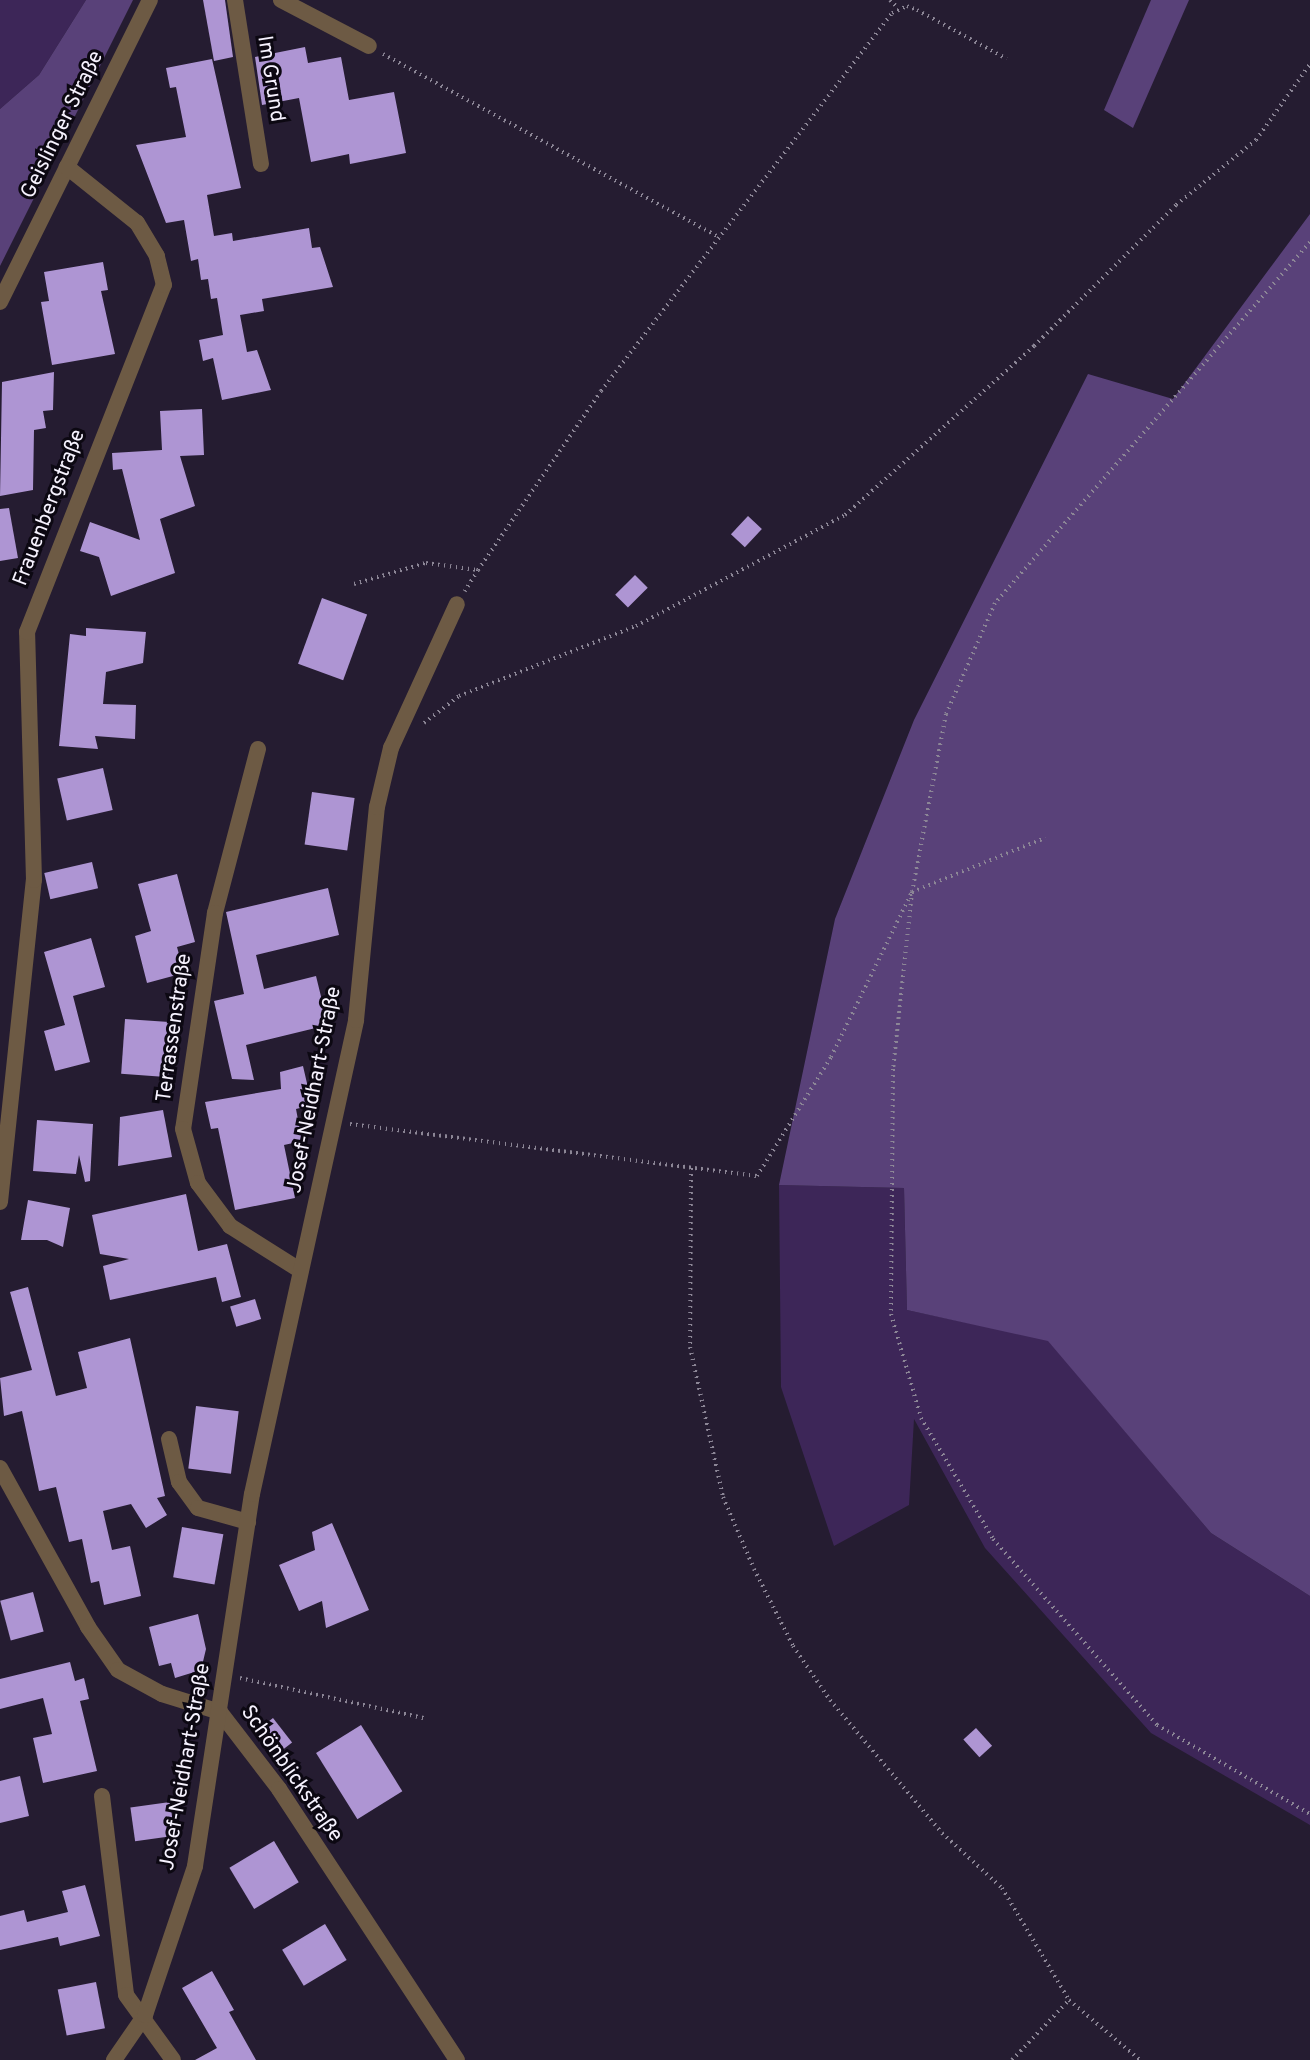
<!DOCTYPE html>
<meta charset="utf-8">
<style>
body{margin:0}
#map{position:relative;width:1310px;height:2060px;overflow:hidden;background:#251c31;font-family:Overpass,sans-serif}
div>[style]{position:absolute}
.green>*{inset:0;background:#3d2658}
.forest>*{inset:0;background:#594179}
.building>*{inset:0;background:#ae95d3;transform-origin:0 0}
.path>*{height:4px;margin-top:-2px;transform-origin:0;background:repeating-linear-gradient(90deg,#8c8696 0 1.5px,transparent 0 6px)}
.minor>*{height:16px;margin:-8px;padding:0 8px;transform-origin:8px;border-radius:8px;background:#6d5a44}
span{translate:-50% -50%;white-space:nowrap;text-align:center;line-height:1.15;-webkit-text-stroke:6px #0c0812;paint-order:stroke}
.street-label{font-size:21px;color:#f6f2fe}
</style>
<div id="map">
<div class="green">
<i style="clip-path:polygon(0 0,86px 0,39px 75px,0 109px)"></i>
<i style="clip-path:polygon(779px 1185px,904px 1188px,907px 1310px,1048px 1340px,1211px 1533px,1310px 1596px,1310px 1825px,1151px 1733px,985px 1548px,914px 1419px,909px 1505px,834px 1546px,781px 1387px)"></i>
</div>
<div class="forest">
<i style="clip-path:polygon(86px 0,133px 0,0 266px,0 109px,39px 75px)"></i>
<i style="clip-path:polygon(1151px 0,1189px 0,1133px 128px,1104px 110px)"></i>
<i style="clip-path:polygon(1310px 214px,1310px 1596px,1211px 1533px,1048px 1341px,907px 1310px,904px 1188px,779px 1185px,835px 919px,914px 720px,1088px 374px,1173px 399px)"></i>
</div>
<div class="building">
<i style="clip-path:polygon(203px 0,225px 0,233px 57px,214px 61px)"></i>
<i style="clip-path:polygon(305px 47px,308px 63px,341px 57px,349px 100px,394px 92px,406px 153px,350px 164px,349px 154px,311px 162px,299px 98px,262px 105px,255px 57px)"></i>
<i style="clip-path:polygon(212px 59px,241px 188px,207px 195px,214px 236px,232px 233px,233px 241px,309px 228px,312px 248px,320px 247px,333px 287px,262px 299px,264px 311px,240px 315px,247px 352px,257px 350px,271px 390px,222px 400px,213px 358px,203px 361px,199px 340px,223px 335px,217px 298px,211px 299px,208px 279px,201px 280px,198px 259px,191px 261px,184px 220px,166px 223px,136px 145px,186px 137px,176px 87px,170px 88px,166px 68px)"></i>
<i style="clip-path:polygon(103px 262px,108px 290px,101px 291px,115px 354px,52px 365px,41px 302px,49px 301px,44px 272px)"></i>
<i style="clip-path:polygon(54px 372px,53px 410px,43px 411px,46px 428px,34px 430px,33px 490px,0 496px,2px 382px)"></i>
<i style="clip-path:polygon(202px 409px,204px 455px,180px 456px,195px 506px,160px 519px,175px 573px,111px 596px,99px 557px,80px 551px,90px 522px,140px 540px,122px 469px,113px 470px,112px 453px,162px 450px,160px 411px)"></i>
<i style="clip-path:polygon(9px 508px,18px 558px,0 561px,0 509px)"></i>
<i style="left:748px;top:516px;width:19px;height:25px;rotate:43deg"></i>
<i style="left:635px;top:575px;width:18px;height:28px;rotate:45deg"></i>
<i style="left:322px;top:598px;width:48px;height:70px;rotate:20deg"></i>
<i style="clip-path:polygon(86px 628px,146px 632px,143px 663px,106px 672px,103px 704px,136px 705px,135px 739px,95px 736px,98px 749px,59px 746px,70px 634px,86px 636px)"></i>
<i style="left:103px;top:768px;width:43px;height:47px;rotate:77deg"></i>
<i style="left:312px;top:792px;width:43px;height:53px;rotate:8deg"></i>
<i style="left:92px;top:862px;width:27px;height:49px;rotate:77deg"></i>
<i style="clip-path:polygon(177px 874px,195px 942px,177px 947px,184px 973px,147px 983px,135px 936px,151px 931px,138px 884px)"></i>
<i style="clip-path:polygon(328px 888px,339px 935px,256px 955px,264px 989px,316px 976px,328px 1025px,246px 1045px,254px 1080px,232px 1079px,214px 1001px,244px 994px,226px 912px)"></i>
<i style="clip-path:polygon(91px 938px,105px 987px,73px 996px,90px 1062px,55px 1071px,44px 1031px,65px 1025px,44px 952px)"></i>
<i style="left:125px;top:1019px;width:48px;height:55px;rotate:4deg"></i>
<i style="clip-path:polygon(303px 1066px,312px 1105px,296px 1109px,302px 1141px,284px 1145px,295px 1198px,235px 1210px,218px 1128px,211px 1129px,205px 1102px,281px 1089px,280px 1072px)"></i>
<i style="clip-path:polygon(163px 1110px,172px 1157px,118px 1166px,120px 1117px)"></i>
<i style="clip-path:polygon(37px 1120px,93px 1124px,90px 1181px,85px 1182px,79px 1155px,76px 1174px,33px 1171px)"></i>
<i style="clip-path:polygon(186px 1194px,198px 1251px,227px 1244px,241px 1297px,222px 1302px,216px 1277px,110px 1300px,103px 1266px,129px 1259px,100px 1254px,92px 1215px)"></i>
<i style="clip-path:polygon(28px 1200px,70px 1208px,63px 1247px,47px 1240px,21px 1240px)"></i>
<i style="clip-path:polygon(28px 1287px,56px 1396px,87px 1388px,78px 1352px,130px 1338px,165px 1496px,157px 1498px,167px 1515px,146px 1528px,131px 1504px,103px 1511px,112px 1550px,130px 1546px,141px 1596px,104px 1605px,99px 1581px,91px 1583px,82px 1539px,69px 1542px,56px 1487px,39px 1491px,22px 1411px,4px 1416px,0 1378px,32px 1370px,10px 1292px)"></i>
<i style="left:255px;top:1299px;width:21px;height:26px;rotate:73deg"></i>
<i style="left:196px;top:1406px;width:43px;height:63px;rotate:7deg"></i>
<i style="clip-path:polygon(332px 1523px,369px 1610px,326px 1628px,322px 1601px,299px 1611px,279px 1565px,315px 1550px,312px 1532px)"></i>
<i style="left:182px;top:1527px;width:42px;height:51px;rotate:10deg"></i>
<i style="left:33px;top:1592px;width:41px;height:34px;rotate:75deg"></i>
<i style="clip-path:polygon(198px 1614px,206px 1649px,201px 1670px,175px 1678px,171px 1663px,159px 1666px,149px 1627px)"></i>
<i style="clip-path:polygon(70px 1662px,75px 1681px,84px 1678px,89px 1699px,80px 1701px,97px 1771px,43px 1783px,33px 1738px,52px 1734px,43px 1698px,0 1709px,0 1679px)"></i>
<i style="left:273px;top:1718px;width:31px;height:23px;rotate:52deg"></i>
<i style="left:361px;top:1725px;width:78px;height:53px;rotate:58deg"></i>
<i style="left:976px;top:1728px;width:24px;height:17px;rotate:48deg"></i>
<i style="clip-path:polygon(20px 1776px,29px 1816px,0 1823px,0 1781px)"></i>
<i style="left:170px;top:1802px;width:34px;height:40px;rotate:82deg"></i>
<i style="left:274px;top:1841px;width:48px;height:52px;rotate:59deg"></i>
<i style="clip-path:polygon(85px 1885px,100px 1936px,60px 1946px,58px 1937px,0 1950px,0 1916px,24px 1910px,27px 1922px,68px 1912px,62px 1891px)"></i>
<i style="left:325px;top:1924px;width:42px;height:50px;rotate:59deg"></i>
<i style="clip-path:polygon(212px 1971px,234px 2010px,229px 2012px,256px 2060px,195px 2060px,217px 2048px,182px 1988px)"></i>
<i style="left:96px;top:1982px;width:47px;height:39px;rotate:79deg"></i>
</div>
<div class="path">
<i style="left:890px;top:0;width:11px;rotate:45deg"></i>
<i style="left:383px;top:54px;width:384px;rotate:28.6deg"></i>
<i style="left:1310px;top:242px;width:479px;rotate:131.1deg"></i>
<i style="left:995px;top:603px;width:121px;rotate:113.8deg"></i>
<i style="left:946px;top:714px;width:181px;rotate:100.8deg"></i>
<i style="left:912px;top:892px;width:178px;rotate:96.1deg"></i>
<i style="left:893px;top:1069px;width:245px;rotate:90.5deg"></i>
<i style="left:891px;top:1314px;width:108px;rotate:73.9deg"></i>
<i style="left:921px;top:1418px;width:141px;rotate:59.2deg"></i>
<i style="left:993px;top:1539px;width:248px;rotate:48.6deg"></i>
<i style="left:1157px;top:1725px;width:177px;rotate:30.2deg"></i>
<i style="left:478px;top:570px;width:217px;rotate:-55.5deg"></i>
<i style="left:601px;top:391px;width:477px;rotate:-52.4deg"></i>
<i style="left:892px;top:13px;width:17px;rotate:-25deg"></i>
<i style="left:907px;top:6px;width:11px;rotate:22deg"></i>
<i style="left:917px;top:10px;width:102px;rotate:28.6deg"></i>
<i style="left:354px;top:584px;width:75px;rotate:-16.3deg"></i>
<i style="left:426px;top:563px;width:52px;rotate:7.7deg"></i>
<i style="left:478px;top:570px;width:25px;rotate:122deg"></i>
<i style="left:424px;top:723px;width:44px;rotate:-37.6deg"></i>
<i style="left:459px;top:696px;width:190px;rotate:-21.6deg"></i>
<i style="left:636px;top:626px;width:237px;rotate:-28deg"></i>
<i style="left:845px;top:515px;width:254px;rotate:-41.8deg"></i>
<i style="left:1034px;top:346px;width:200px;rotate:-44.8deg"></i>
<i style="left:1176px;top:205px;width:103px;rotate:-39.1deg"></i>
<i style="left:1256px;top:140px;width:93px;rotate:-54.6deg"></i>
<i style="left:350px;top:1124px;width:410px;rotate:7.3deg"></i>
<i style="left:757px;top:1176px;width:140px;rotate:-58.1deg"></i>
<i style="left:831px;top:1057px;width:184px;rotate:-63.9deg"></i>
<i style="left:912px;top:892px;width:144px;rotate:-22.1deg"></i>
<i style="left:691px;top:1168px;width:179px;rotate:90.3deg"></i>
<i style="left:690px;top:1347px;width:154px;rotate:77.6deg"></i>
<i style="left:723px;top:1497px;width:78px;rotate:66.7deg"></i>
<i style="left:754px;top:1569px;width:86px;rotate:63.1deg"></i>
<i style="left:793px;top:1646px;width:65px;rotate:55.6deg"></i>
<i style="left:830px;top:1700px;width:174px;rotate:49.9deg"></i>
<i style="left:942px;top:1833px;width:81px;rotate:42.5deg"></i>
<i style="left:1002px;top:1888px;width:131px;rotate:59.1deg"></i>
<i style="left:1069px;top:2000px;width:93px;rotate:40.2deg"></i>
<i style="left:240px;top:1678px;width:188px;rotate:12.3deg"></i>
<i style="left:1012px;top:2060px;width:83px;rotate:-46.5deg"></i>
</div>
<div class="minor">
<i style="left:235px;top:0;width:166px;rotate:81deg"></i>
<i style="left:281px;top:0;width:99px;rotate:27.6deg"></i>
<i style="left:0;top:302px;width:337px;rotate:-63.6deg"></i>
<i style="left:258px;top:749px;width:170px;rotate:104.7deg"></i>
<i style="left:215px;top:913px;width:218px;rotate:98.4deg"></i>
<i style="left:183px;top:1129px;width:56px;rotate:74.5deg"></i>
<i style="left:198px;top:1183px;width:54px;rotate:53.3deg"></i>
<i style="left:230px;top:1226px;width:80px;rotate:32.3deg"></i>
<i style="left:0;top:1202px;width:324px;rotate:-84deg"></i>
<i style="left:34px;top:880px;width:248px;rotate:-91.6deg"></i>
<i style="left:27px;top:632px;width:373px;rotate:-68.5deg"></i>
<i style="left:164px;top:285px;width:30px;rotate:-104deg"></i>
<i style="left:157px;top:256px;width:39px;rotate:-121deg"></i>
<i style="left:137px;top:223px;width:90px;rotate:-141.3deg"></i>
<i style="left:169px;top:1439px;width:44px;rotate:76.9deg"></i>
<i style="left:179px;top:1482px;width:32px;rotate:54deg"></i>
<i style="left:198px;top:1508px;width:52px;rotate:15.6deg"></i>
<i style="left:0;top:1468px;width:182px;rotate:61deg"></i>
<i style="left:88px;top:1627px;width:52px;rotate:55.1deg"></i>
<i style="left:118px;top:1670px;width:50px;rotate:28.6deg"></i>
<i style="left:162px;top:1694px;width:61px;rotate:17.2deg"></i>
<i style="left:220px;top:1712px;width:97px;rotate:52.5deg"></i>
<i style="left:279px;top:1789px;width:324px;rotate:56.7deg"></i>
<i style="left:102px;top:1796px;width:200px;rotate:83.1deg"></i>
<i style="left:126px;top:1995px;width:80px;rotate:54.1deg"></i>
<i style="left:114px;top:2060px;width:55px;rotate:-55.4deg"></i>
<i style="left:145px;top:2015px;width:157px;rotate:-71.4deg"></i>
<i style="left:195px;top:1866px;width:376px;rotate:-81.3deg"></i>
<i style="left:252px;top:1494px;width:485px;rotate:-77.6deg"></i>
<i style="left:356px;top:1020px;width:214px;rotate:-84.4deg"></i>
<i style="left:377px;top:807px;width:61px;rotate:-76.7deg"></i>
<i style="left:391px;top:748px;width:158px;rotate:-65.4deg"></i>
</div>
<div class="street-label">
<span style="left:270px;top:79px;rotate:81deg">Im Grund</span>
<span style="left:63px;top:125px;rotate:-64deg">Geislinger Straße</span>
<span style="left:50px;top:508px;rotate:-69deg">Frauenbergstraße</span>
<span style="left:175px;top:1028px;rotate:-82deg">Terrassenstraße</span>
<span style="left:315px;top:1090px;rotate:-79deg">Josef-Neidhart-Straße</span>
<span style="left:186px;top:1767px;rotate:-80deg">Josef-Neidhart-Straße</span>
<span style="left:291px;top:1774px;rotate:55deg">Schönblickstraße</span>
</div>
</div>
